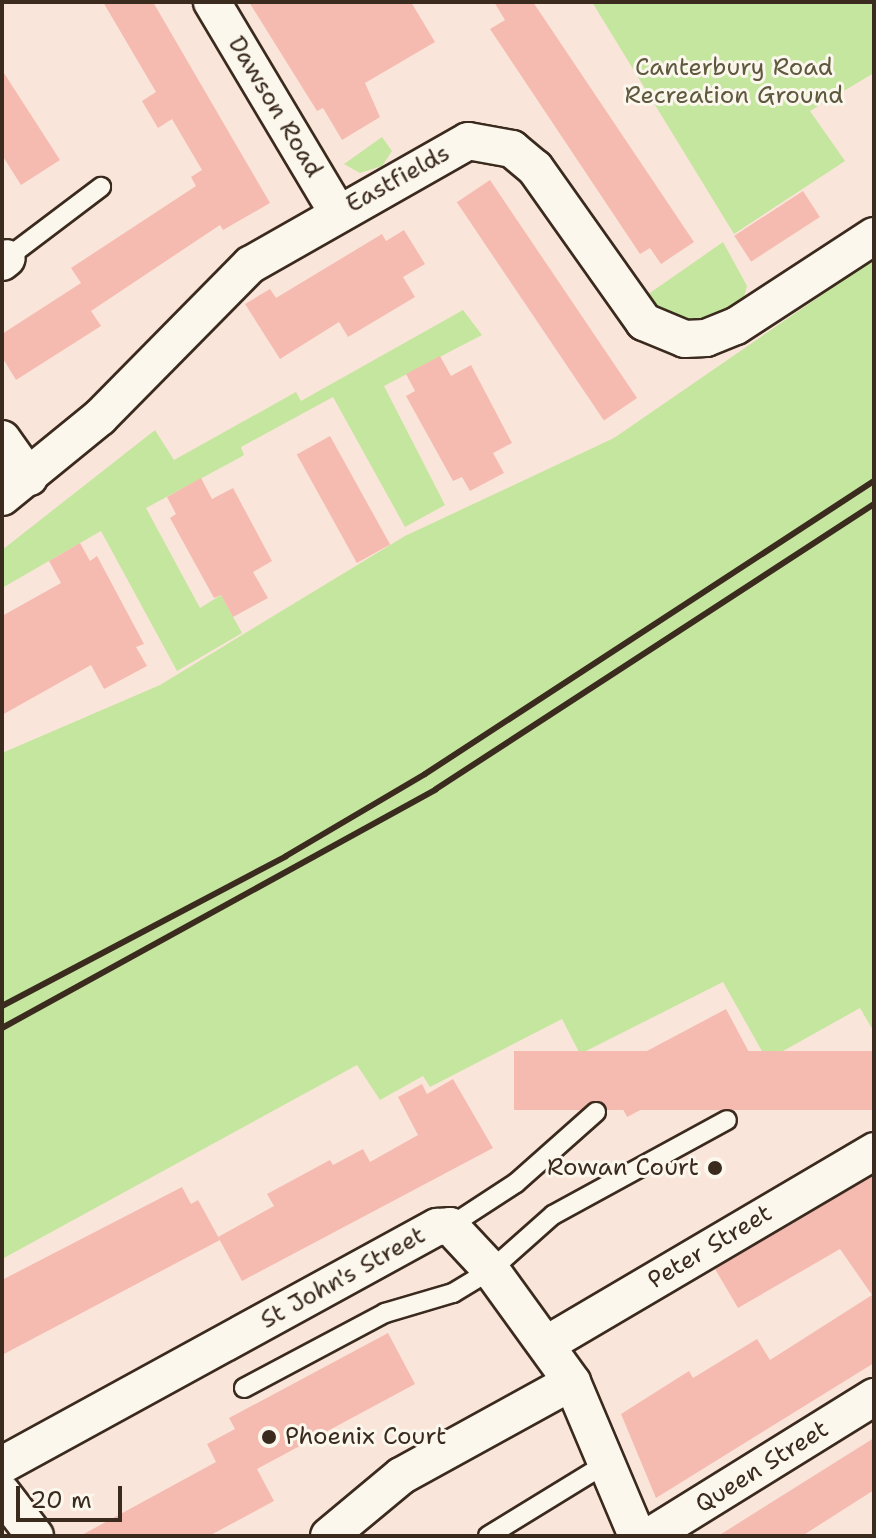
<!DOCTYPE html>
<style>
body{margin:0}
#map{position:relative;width:876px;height:1538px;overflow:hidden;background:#fae5da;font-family:"Shantell Sans",sans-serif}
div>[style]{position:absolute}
.green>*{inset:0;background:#c5e69f}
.building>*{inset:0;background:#f6bbb0;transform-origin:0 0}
.roads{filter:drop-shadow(2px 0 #3b2a1e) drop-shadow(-2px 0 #3b2a1e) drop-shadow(0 2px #3b2a1e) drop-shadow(0 -2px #3b2a1e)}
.service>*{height:18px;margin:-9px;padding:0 9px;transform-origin:9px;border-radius:9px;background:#fbf7ec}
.minor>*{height:36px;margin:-18px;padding:0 18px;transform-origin:18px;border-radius:18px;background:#fbf7ec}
.rail>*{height:6px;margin:-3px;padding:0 3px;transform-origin:3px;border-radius:3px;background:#3b2a1e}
.dots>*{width:22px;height:22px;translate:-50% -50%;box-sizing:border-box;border:4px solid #fbf7ec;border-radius:50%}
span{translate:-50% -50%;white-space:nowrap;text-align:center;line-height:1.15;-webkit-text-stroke:6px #fbf7ec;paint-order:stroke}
.park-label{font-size:24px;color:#5e593e}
.street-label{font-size:24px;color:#3b2a1e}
.poi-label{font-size:24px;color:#3b2a1e}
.right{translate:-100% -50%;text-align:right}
.left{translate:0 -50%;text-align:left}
.frame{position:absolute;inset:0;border:4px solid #3b2a1e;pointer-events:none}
.scale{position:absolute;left:16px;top:1486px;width:106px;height:36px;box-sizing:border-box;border:4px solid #3b2a1e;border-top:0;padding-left:10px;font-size:24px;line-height:28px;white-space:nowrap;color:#3b2a1e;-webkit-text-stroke:6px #fbf7ec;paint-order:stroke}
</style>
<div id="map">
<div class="green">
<i style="clip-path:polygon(592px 2px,874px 2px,874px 73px,810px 111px,845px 161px,734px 234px)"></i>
<i style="clip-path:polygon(382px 137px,392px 151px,382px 166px,360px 173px,344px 164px)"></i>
<i style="clip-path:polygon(723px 242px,747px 286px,741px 308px,704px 322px,678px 320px,654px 306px,647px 295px)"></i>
<i style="clip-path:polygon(874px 259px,874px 1032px,860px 1008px,767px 1060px,723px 982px,580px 1054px,562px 1019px,430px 1087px,423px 1076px,380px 1100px,357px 1065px,2px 1259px,2px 753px,160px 685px,405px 536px,614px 438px)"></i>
<i style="clip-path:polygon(463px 310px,482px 335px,384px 386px,445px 505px,405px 527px,333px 397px,241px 447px,244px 455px,239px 458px,146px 508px,200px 608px,221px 595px,242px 633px,177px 671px,101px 531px,2px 588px,2px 550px,155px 430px,174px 460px,296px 392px,301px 401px)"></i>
</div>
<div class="building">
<i style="clip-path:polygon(103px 2px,153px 2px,270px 203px,223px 230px,220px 225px,91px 311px,101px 326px,16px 380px,2px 357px,2px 334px,81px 283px,71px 268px,196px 186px,191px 177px,202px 170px,172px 119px,158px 128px,142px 101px,156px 92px)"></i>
<i style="clip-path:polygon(249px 2px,411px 2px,435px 42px,365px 83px,380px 117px,342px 140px,323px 108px,317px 111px)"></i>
<i style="clip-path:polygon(494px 2px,533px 2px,694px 242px,661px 264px,650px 248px,640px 254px,490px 29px,505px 20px)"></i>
<i style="clip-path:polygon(2px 70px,60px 160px,21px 185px,2px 155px)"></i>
<i style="left:490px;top:180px;width:263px;height:40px;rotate:56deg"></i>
<i style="left:803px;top:191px;width:31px;height:82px;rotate:57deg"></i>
<i style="clip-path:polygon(404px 230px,425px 264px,403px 277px,415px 297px,348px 337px,339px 322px,280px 359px,245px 304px,270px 289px,276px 298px,382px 234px,386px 241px)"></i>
<i style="clip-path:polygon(440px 356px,451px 376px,471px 365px,512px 443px,493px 453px,504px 473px,470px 491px,462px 477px,453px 481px,406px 396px,415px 391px,406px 374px)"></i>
<i style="left:330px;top:436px;width:124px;height:38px;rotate:61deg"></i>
<i style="clip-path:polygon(201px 478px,212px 499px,233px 488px,272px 561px,253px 572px,268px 598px,233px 617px,221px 595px,214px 598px,170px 518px,176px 514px,167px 497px)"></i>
<i style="clip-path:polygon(80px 543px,90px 561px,97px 556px,144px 644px,136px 647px,147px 666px,104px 689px,91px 665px,2px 715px,2px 616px,61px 583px,49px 561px)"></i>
<i style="left:726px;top:1009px;width:49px;height:138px;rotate:62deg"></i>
<i style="left:874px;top:1051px;width:59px;height:360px;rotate:90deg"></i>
<i style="clip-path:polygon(453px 1079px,493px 1148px,242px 1281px,218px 1237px,274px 1206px,267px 1194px,330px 1160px,333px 1165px,363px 1149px,370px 1162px,418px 1135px,398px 1097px,422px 1084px,427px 1094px)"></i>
<i style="clip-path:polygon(874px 1175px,874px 1363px,656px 1498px,621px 1414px,689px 1371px,693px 1378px,757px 1339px,770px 1360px,872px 1295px,840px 1249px,738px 1308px,715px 1269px)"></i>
<i style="clip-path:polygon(182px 1187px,191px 1204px,198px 1200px,220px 1240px,2px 1355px,2px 1280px)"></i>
<i style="clip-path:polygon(388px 1333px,415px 1384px,257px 1469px,274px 1501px,209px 1536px,80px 1536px,216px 1462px,207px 1444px,235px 1429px,229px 1418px)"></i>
<i style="clip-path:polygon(874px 1438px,874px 1490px,802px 1536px,718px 1536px)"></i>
</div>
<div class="roads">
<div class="service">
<i style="left:7px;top:258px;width:118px;rotate:-37.1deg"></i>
<i style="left:450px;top:1226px;width:79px;rotate:-33.1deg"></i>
<i style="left:516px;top:1183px;width:107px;rotate:-41.6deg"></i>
<i style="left:244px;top:1388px;width:160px;rotate:-28deg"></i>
<i style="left:385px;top:1313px;width:71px;rotate:-16.4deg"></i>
<i style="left:453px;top:1293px;width:44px;rotate:-31.2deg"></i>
<i style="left:491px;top:1270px;width:83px;rotate:-41.6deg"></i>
<i style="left:553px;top:1215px;width:198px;rotate:-28.6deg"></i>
<i style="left:488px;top:1536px;width:136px;rotate:-31.5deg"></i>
</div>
<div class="minor">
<i style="left:212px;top:2px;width:246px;rotate:59.2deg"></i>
<i style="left:2px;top:262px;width:6px;rotate:-39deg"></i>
<i style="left:2px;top:439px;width:47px;rotate:54.6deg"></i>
<i style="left:2px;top:497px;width:127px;rotate:-39.2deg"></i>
<i style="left:100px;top:417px;width:214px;rotate:-45.4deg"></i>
<i style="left:250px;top:265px;width:251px;rotate:-29.6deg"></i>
<i style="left:468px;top:141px;width:45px;rotate:10.3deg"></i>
<i style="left:512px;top:149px;width:30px;rotate:40deg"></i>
<i style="left:535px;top:168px;width:189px;rotate:54.7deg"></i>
<i style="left:644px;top:322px;width:44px;rotate:22.5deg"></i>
<i style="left:685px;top:339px;width:21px;rotate:-3deg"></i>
<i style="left:706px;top:338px;width:32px;rotate:-22deg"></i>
<i style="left:736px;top:326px;width:165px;rotate:-33.1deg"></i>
<i style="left:547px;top:1344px;width:380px;rotate:-30.5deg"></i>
<i style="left:2px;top:1465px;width:496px;rotate:-28.7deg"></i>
<i style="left:437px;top:1227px;width:13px;rotate:-4deg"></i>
<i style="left:450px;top:1226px;width:60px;rotate:47deg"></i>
<i style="left:491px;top:1270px;width:138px;rotate:54.1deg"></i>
<i style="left:572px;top:1382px;width:167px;rotate:67.1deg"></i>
<i style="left:2px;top:1493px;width:54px;rotate:52.5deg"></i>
<i style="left:329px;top:1536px;width:94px;rotate:-39.8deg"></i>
<i style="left:401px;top:1476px;width:195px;rotate:-28.8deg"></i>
<i style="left:650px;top:1536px;width:264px;rotate:-31.8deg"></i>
</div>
</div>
<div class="rail">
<i style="left:2px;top:1006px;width:321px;rotate:-27.8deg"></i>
<i style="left:286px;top:856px;width:161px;rotate:-30.5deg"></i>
<i style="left:425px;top:774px;width:536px;rotate:-33.13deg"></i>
<i style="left:2px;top:1028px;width:495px;rotate:-28.8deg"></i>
<i style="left:436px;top:789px;width:523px;rotate:-33.05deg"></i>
</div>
<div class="dots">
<i style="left:715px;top:1168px;background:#3b2a1e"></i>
<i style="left:269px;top:1437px;background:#3b2a1e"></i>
</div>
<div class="park-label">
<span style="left:734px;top:82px">Canterbury Road<br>Recreation Ground</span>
</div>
<div class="street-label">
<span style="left:275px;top:107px;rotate:59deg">Dawson Road</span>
<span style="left:398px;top:179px;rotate:-29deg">Eastfields</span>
<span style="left:710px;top:1247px;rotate:-31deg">Peter Street</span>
<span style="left:343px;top:1278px;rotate:-29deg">St John's Street</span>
<span style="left:762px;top:1467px;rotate:-32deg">Queen Street</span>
</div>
<div class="poi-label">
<span class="right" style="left:699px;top:1168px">Rowan Court</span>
<span class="left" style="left:285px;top:1437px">Phoenix Court</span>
</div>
<div class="frame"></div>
<div class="scale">20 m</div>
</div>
